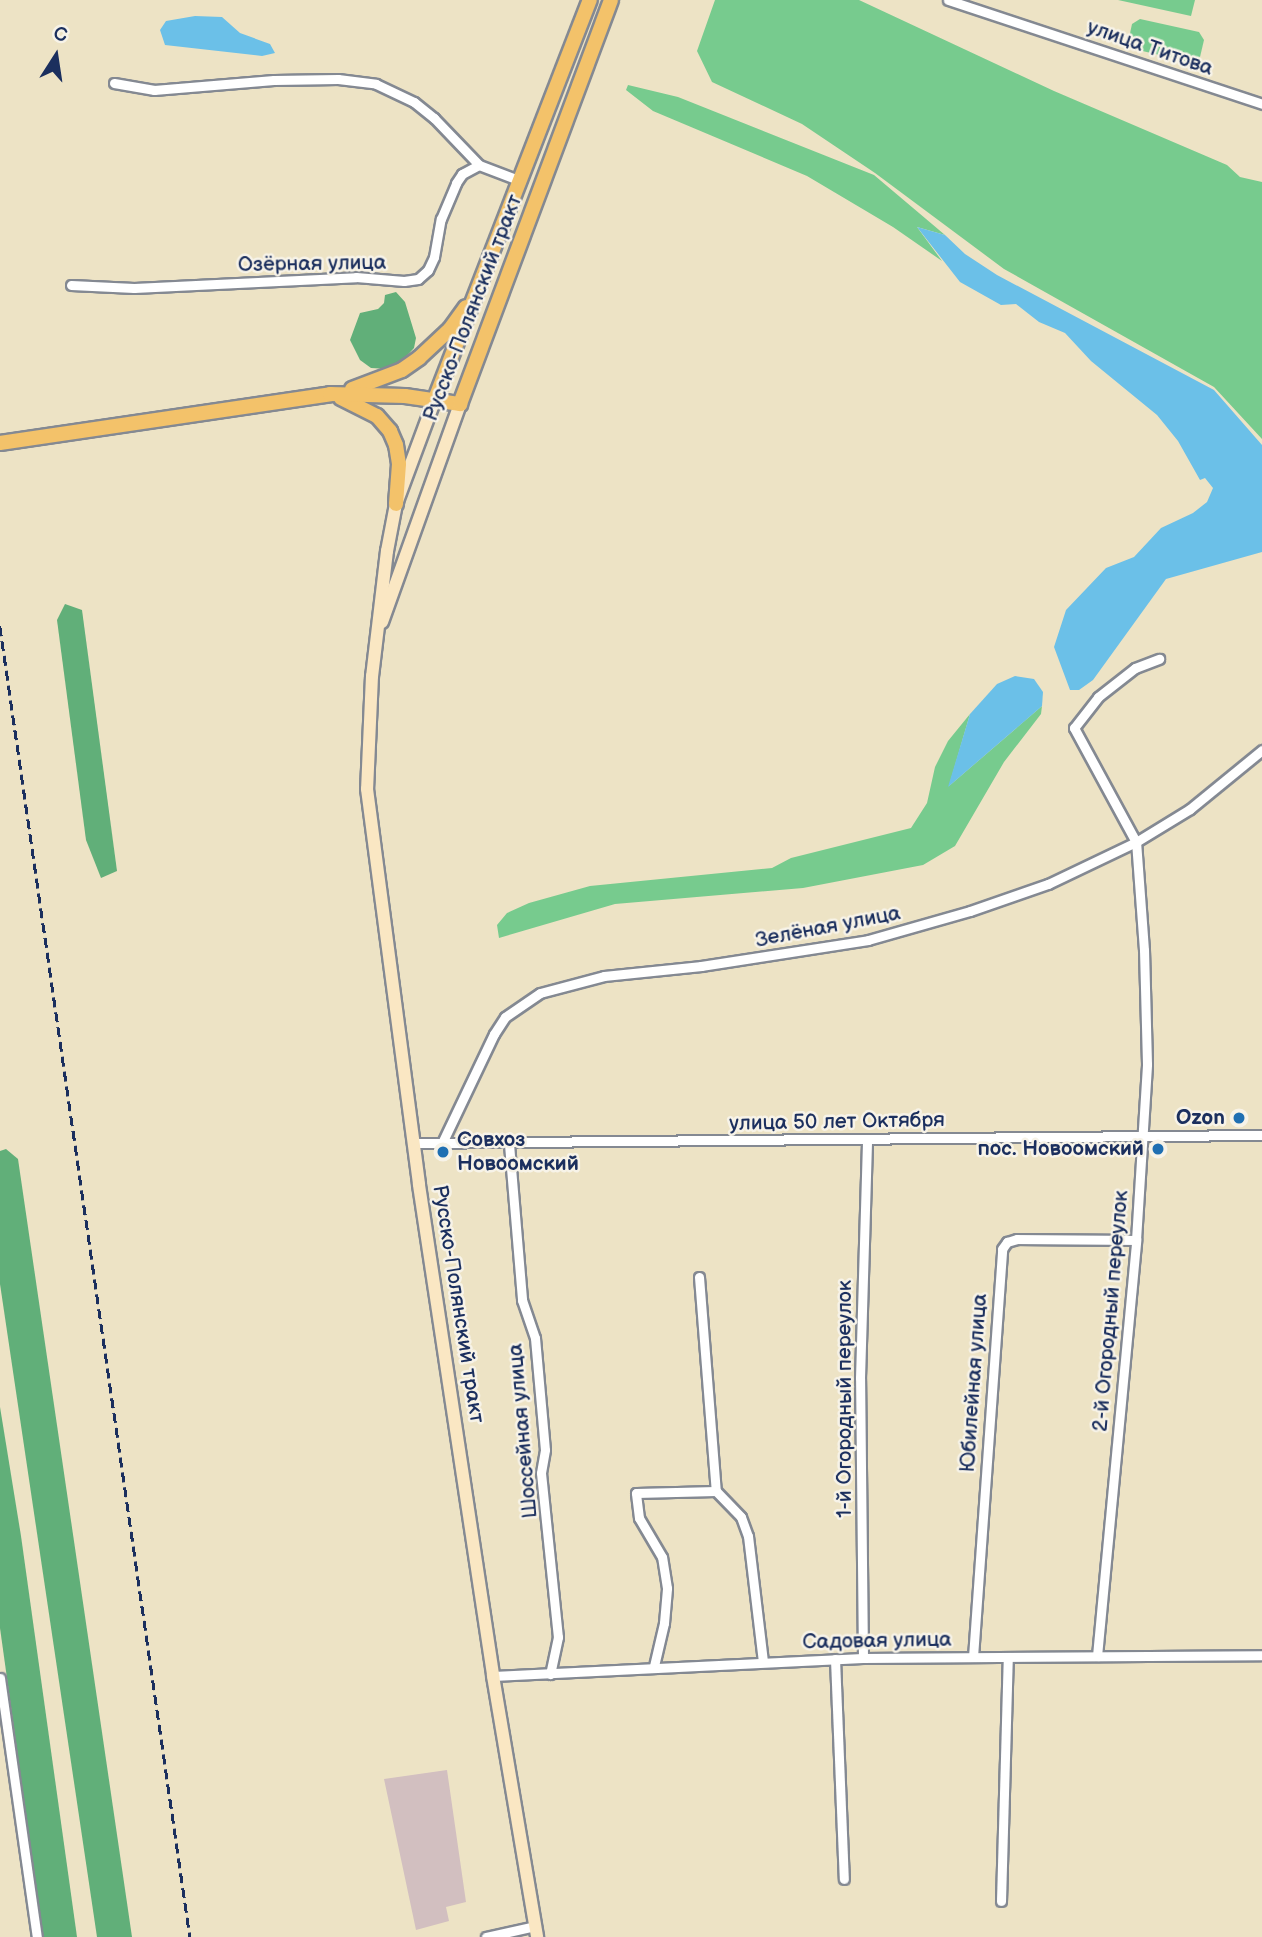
<!DOCTYPE html>
<meta charset="utf-8">
<style>
body{margin:0}
#map{position:relative;width:1262px;height:1937px;overflow:hidden;background:#ede3c5;font-family:"Balsamiq Sans",sans-serif}
div>[style]{position:absolute}
.industrial>*{inset:0;background:#d2bfc0}
.green>*{inset:0;background:#77cb8e}
.forest>*{inset:0;background:#61af79}
.water>*{inset:0;background:#6bc0e8}
.roads{filter:drop-shadow(2px 0 #848992) drop-shadow(-2px 0 #848992) drop-shadow(0 2px #848992) drop-shadow(0 -2px #848992)}
.street>*{height:9px;margin:-4.5px;padding:0 4.5px;transform-origin:4.5px;border-radius:4.5px;background:#fff}
.secondary>*{height:12px;margin:-6px;padding:0 6px;transform-origin:6px;border-radius:6px;background:#fae7c3}
.primary>*{height:14px;margin:-7px;padding:0 7px;transform-origin:7px;border-radius:7px;background:#f3c26a}
.rail>*{height:2.5px;margin-top:-1.25px;transform-origin:0;background:repeating-linear-gradient(90deg,#1b2f5e 0 10px,transparent 0 15px)}
.dots>*{width:19px;height:19px;translate:-50% -50%;box-sizing:border-box;border:4px solid #f7f3e8;border-radius:50%}
span{translate:-50% -50%;white-space:nowrap;text-align:center;line-height:1.15;-webkit-text-stroke:5px #f7f3e8;paint-order:stroke}
.street-label{font-size:21px;color:#1b2f5e}
.poi-label{font-size:21px;color:#1b2f5e;font-weight:700}
.right{translate:-100% -50%;text-align:right}
.left{translate:0 -50%;text-align:left}
.north{position:absolute;left:21px;top:21px;width:70px;height:70px;-webkit-text-stroke:5px #f7f3e8;paint-order:stroke;rotate:12deg;font-size:19px;font-weight:700;line-height:28px;text-align:center;color:#1b2f5e}
.north::after{content:'';display:block;margin:auto;width:24px;height:32px;background:#1b2f5e;clip-path:polygon(50% 0,100% 100%,50% 72%,0 100%)}
</style>
<div id="map">
<div class="industrial">
<i style="clip-path:polygon(447px 1770px,466px 1902px,446px 1907px,449px 1921px,416px 1930px,384px 1779px)"></i>
</div>
<div class="green">
<i style="clip-path:polygon(715px 0,859px 0,1054px 91px,1227px 165px,1240px 177px,1262px 182px,1262px 439px,1214px 387px,1004px 269px,875px 173px,802px 124px,712px 82px,697px 51px)"></i>
<i style="clip-path:polygon(1118px 0,1195px 0,1191px 16px)"></i>
<i style="clip-path:polygon(1140px 19px,1199px 32px,1204px 40px,1200px 57px,1189px 62px,1134px 49px,1129px 38px,1132px 24px)"></i>
<i style="clip-path:polygon(628px 85px,678px 97px,874px 175px,945px 235px,917px 227px,942px 261px,893px 227px,807px 176px,653px 111px,626px 90px)"></i>
<i style="clip-path:polygon(1042px 706px,1041px 714px,1004px 762px,955px 846px,923px 865px,803px 888px,615px 904px,499px 938px,497px 925px,507px 913px,529px 903px,590px 886px,772px 868px,791px 858px,911px 828px,927px 803px,935px 767px,948px 741px,970px 714px,949px 786px)"></i>
</div>
<div class="forest">
<i style="clip-path:polygon(396px 292px,405px 302px,416px 338px,414px 348px,402px 361px,388px 369px,371px 368px,360px 360px,350px 340px,360px 313px,378px 309px,384px 303px,385px 295px)"></i>
<i style="clip-path:polygon(65px 604px,82px 610px,117px 871px,101px 878px,86px 840px,57px 620px)"></i>
<i style="clip-path:polygon(6px 1149px,18px 1159px,132px 1937px,97px 1937px,0 1284px,0 1151px)"></i>
<i style="clip-path:polygon(0 1407px,21px 1536px,77px 1937px,43px 1937px,0 1628px)"></i>
</div>
<div class="water">
<i style="clip-path:polygon(195px 16px,222px 17px,240px 33px,270px 44px,275px 53px,262px 56px,165px 45px,160px 30px,166px 21px)"></i>
<i style="clip-path:polygon(917px 227px,945px 235px,965px 254px,997px 275px,1214px 390px,1262px 445px,1262px 552px,1166px 579px,1093px 680px,1079px 690px,1070px 690px,1054px 647px,1066px 610px,1106px 568px,1134px 557px,1161px 528px,1193px 513px,1207px 502px,1213px 488px,1205px 478px,1200px 480px,1178px 441px,1157px 415px,1091px 361px,1065px 333px,1039px 322px,1016px 304px,1001px 305px,960px 282px)"></i>
<i style="clip-path:polygon(1015px 676px,1034px 679px,1043px 692px,1042px 706px,948px 787px,970px 714px,997px 684px)"></i>
</div>
<div class="roads">
<div class="street">
<i style="left:948px;top:0;width:331px;rotate:18.3deg"></i>
<i style="left:114px;top:83px;width:41px;rotate:9.9deg"></i>
<i style="left:154px;top:90px;width:120px;rotate:-4.8deg"></i>
<i style="left:274px;top:80px;width:64px;rotate:-0.9deg"></i>
<i style="left:338px;top:79px;width:38px;rotate:7deg"></i>
<i style="left:376px;top:84px;width:42px;rotate:25.3deg"></i>
<i style="left:414px;top:102px;width:26px;rotate:39deg"></i>
<i style="left:434px;top:118px;width:65px;rotate:46.2deg"></i>
<i style="left:479px;top:165px;width:45px;rotate:20.9deg"></i>
<i style="left:71px;top:285px;width:63px;rotate:2.7deg"></i>
<i style="left:134px;top:288px;width:222px;rotate:-2.8deg"></i>
<i style="left:356px;top:277px;width:48px;rotate:4.8deg"></i>
<i style="left:404px;top:281px;width:14px;rotate:-8deg"></i>
<i style="left:418px;top:279px;width:13px;rotate:-42deg"></i>
<i style="left:428px;top:270px;width:14px;rotate:-65deg"></i>
<i style="left:434px;top:257px;width:39px;rotate:-80deg"></i>
<i style="left:441px;top:219px;width:39px;rotate:-67deg"></i>
<i style="left:456px;top:183px;width:11px;rotate:-56deg"></i>
<i style="left:462px;top:174px;width:19px;rotate:-28deg"></i>
<i style="left:413px;top:1143px;width:849px;rotate:-0.54deg"></i>
<i style="left:442px;top:1143px;width:121px;rotate:-64.5deg"></i>
<i style="left:494px;top:1034px;width:20px;rotate:-57deg"></i>
<i style="left:505px;top:1017px;width:42px;rotate:-34.4deg"></i>
<i style="left:540px;top:993px;width:66px;rotate:-14.9deg"></i>
<i style="left:604px;top:976px;width:98px;rotate:-5.9deg"></i>
<i style="left:701px;top:966px;width:169px;rotate:-8.8deg"></i>
<i style="left:868px;top:940px;width:106px;rotate:-15.9deg"></i>
<i style="left:970px;top:911px;width:83px;rotate:-19.1deg"></i>
<i style="left:1048px;top:884px;width:98px;rotate:-25.5deg"></i>
<i style="left:1136px;top:842px;width:63px;rotate:-31.4deg"></i>
<i style="left:1190px;top:809px;width:93px;rotate:-39.3deg"></i>
<i style="left:509px;top:1144px;width:157px;rotate:85.2deg"></i>
<i style="left:522px;top:1300px;width:40px;rotate:71.1deg"></i>
<i style="left:535px;top:1338px;width:112px;rotate:84.9deg"></i>
<i style="left:545px;top:1450px;width:23px;rotate:100deg"></i>
<i style="left:541px;top:1473px;width:165px;rotate:84.1deg"></i>
<i style="left:558px;top:1637px;width:38px;rotate:102deg"></i>
<i style="left:699px;top:1277px;width:215px;rotate:85.5deg"></i>
<i style="left:716px;top:1491px;width:36px;rotate:46deg"></i>
<i style="left:741px;top:1517px;width:20px;rotate:70deg"></i>
<i style="left:748px;top:1536px;width:126px;rotate:83.2deg"></i>
<i style="left:1097px;top:1656px;width:418px;rotate:-84.6deg"></i>
<i style="left:1136px;top:1240px;width:176px;rotate:-86.4deg"></i>
<i style="left:1147px;top:1064px;width:114px;rotate:-91.5deg"></i>
<i style="left:1144px;top:950px;width:108px;rotate:-94.2deg"></i>
<i style="left:1136px;top:842px;width:130px;rotate:-118.5deg"></i>
<i style="left:1074px;top:728px;width:39px;rotate:-52deg"></i>
<i style="left:1098px;top:697px;width:47px;rotate:-38.1deg"></i>
<i style="left:1135px;top:668px;width:26px;rotate:-21deg"></i>
<i style="left:973px;top:1657px;width:409px;rotate:-85.9deg"></i>
<i style="left:1002px;top:1249px;width:9px;rotate:-54deg"></i>
<i style="left:1007px;top:1242px;width:10px;rotate:-17deg"></i>
<i style="left:1017px;top:1239px;width:119px;rotate:0.5deg"></i>
<i style="left:863px;top:1658px;width:280px;rotate:-90.6deg"></i>
<i style="left:860px;top:1378px;width:239px;rotate:-88.3deg"></i>
<i style="left:835px;top:1659px;width:220px;rotate:87.7deg"></i>
<i style="left:654px;top:1666px;width:44px;rotate:-76.9deg"></i>
<i style="left:664px;top:1623px;width:35px;rotate:-85deg"></i>
<i style="left:667px;top:1588px;width:31px;rotate:-99deg"></i>
<i style="left:662px;top:1557px;width:45px;rotate:-120.5deg"></i>
<i style="left:639px;top:1518px;width:25px;rotate:-97deg"></i>
<i style="left:636px;top:1493px;width:80px;rotate:-1.4deg"></i>
<i style="left:493px;top:1676px;width:370px;rotate:-2.8deg"></i>
<i style="left:863px;top:1658px;width:399px;rotate:-0.4deg"></i>
<i style="left:0;top:1678px;width:262px;rotate:81.9deg"></i>
<i style="left:1001px;top:1901px;width:244px;rotate:-88.4deg"></i>
<i style="left:486px;top:1937px;width:50px;rotate:-12.7deg"></i>
</div>
<div class="secondary">
<i style="left:435px;top:399px;width:112px;rotate:110.4deg"></i>
<i style="left:396px;top:504px;width:48px;rotate:100.8deg"></i>
<i style="left:387px;top:551px;width:126px;rotate:96.8deg"></i>
<i style="left:372px;top:676px;width:113px;rotate:92.5deg"></i>
<i style="left:367px;top:789px;width:399px;rotate:82.5deg"></i>
<i style="left:419px;top:1185px;width:497px;rotate:81.4deg"></i>
<i style="left:493px;top:1676px;width:265px;rotate:80.4deg"></i>
<i style="left:382px;top:622px;width:232px;rotate:-70.3deg"></i>
</div>
<div class="primary">
<i style="left:352px;top:389px;width:53px;rotate:-20.8deg"></i>
<i style="left:402px;top:370px;width:21px;rotate:-35deg"></i>
<i style="left:419px;top:358px;width:42px;rotate:-43.1deg"></i>
<i style="left:450px;top:329px;width:27px;rotate:-54deg"></i>
<i style="left:341px;top:398px;width:40px;rotate:26.6deg"></i>
<i style="left:377px;top:416px;width:20px;rotate:49deg"></i>
<i style="left:390px;top:431px;width:15px;rotate:67deg"></i>
<i style="left:396px;top:445px;width:19px;rotate:81deg"></i>
<i style="left:399px;top:464px;width:40px;rotate:94.3deg"></i>
<i style="left:435px;top:399px;width:428px;rotate:-68.8deg"></i>
<i style="left:0;top:443px;width:334px;rotate:-8.4deg"></i>
<i style="left:330px;top:394px;width:75px;rotate:1.5deg"></i>
<i style="left:405px;top:396px;width:56px;rotate:8.3deg"></i>
<i style="left:460px;top:404px;width:431px;rotate:-69.5deg"></i>
</div>
</div>
<div class="rail">
<i style="left:0;top:626px;width:1325px;rotate:81.75deg"></i>
</div>
<div class="dots">
<i style="left:1239px;top:1118px;background:#1f6fb2"></i>
<i style="left:1158px;top:1149px;background:#1f6fb2"></i>
<i style="left:443px;top:1152px;background:#1f6fb2"></i>
</div>
<div class="street-label">
<span style="left:1150px;top:48px;rotate:19deg">улица Титова</span>
<span style="left:312px;top:264px;rotate:-1deg">Озёрная улица</span>
<span style="left:473px;top:308px;rotate:-69deg">Русско-Полянский тракт</span>
<span style="left:828px;top:927px;rotate:-11deg">Зелёная улица</span>
<span style="left:837px;top:1122px;rotate:-1deg">улица 50 лет Октября</span>
<span style="left:458px;top:1304px;rotate:81deg">Русско-Полянский тракт</span>
<span style="left:1111px;top:1311px;rotate:-85deg">2-й Огородный переулок</span>
<span style="left:974px;top:1383px;rotate:-86deg">Юбилейная улица</span>
<span style="left:845px;top:1399px;rotate:-90deg">1-й Огородный переулок</span>
<span style="left:523px;top:1431px;rotate:-95deg">Шоссейная улица</span>
<span style="left:877px;top:1641px;rotate:-1deg">Садовая улица</span>
</div>
<div class="poi-label">
<span class="right" style="left:1225px;top:1118px">Ozon</span>
<span class="left" style="left:457px;top:1152px">Совхоз<br>Новоомский</span>
<span class="right" style="left:1144px;top:1149px">пос. Новоомский</span>
</div>
<div class="north">С</div>
</div>
